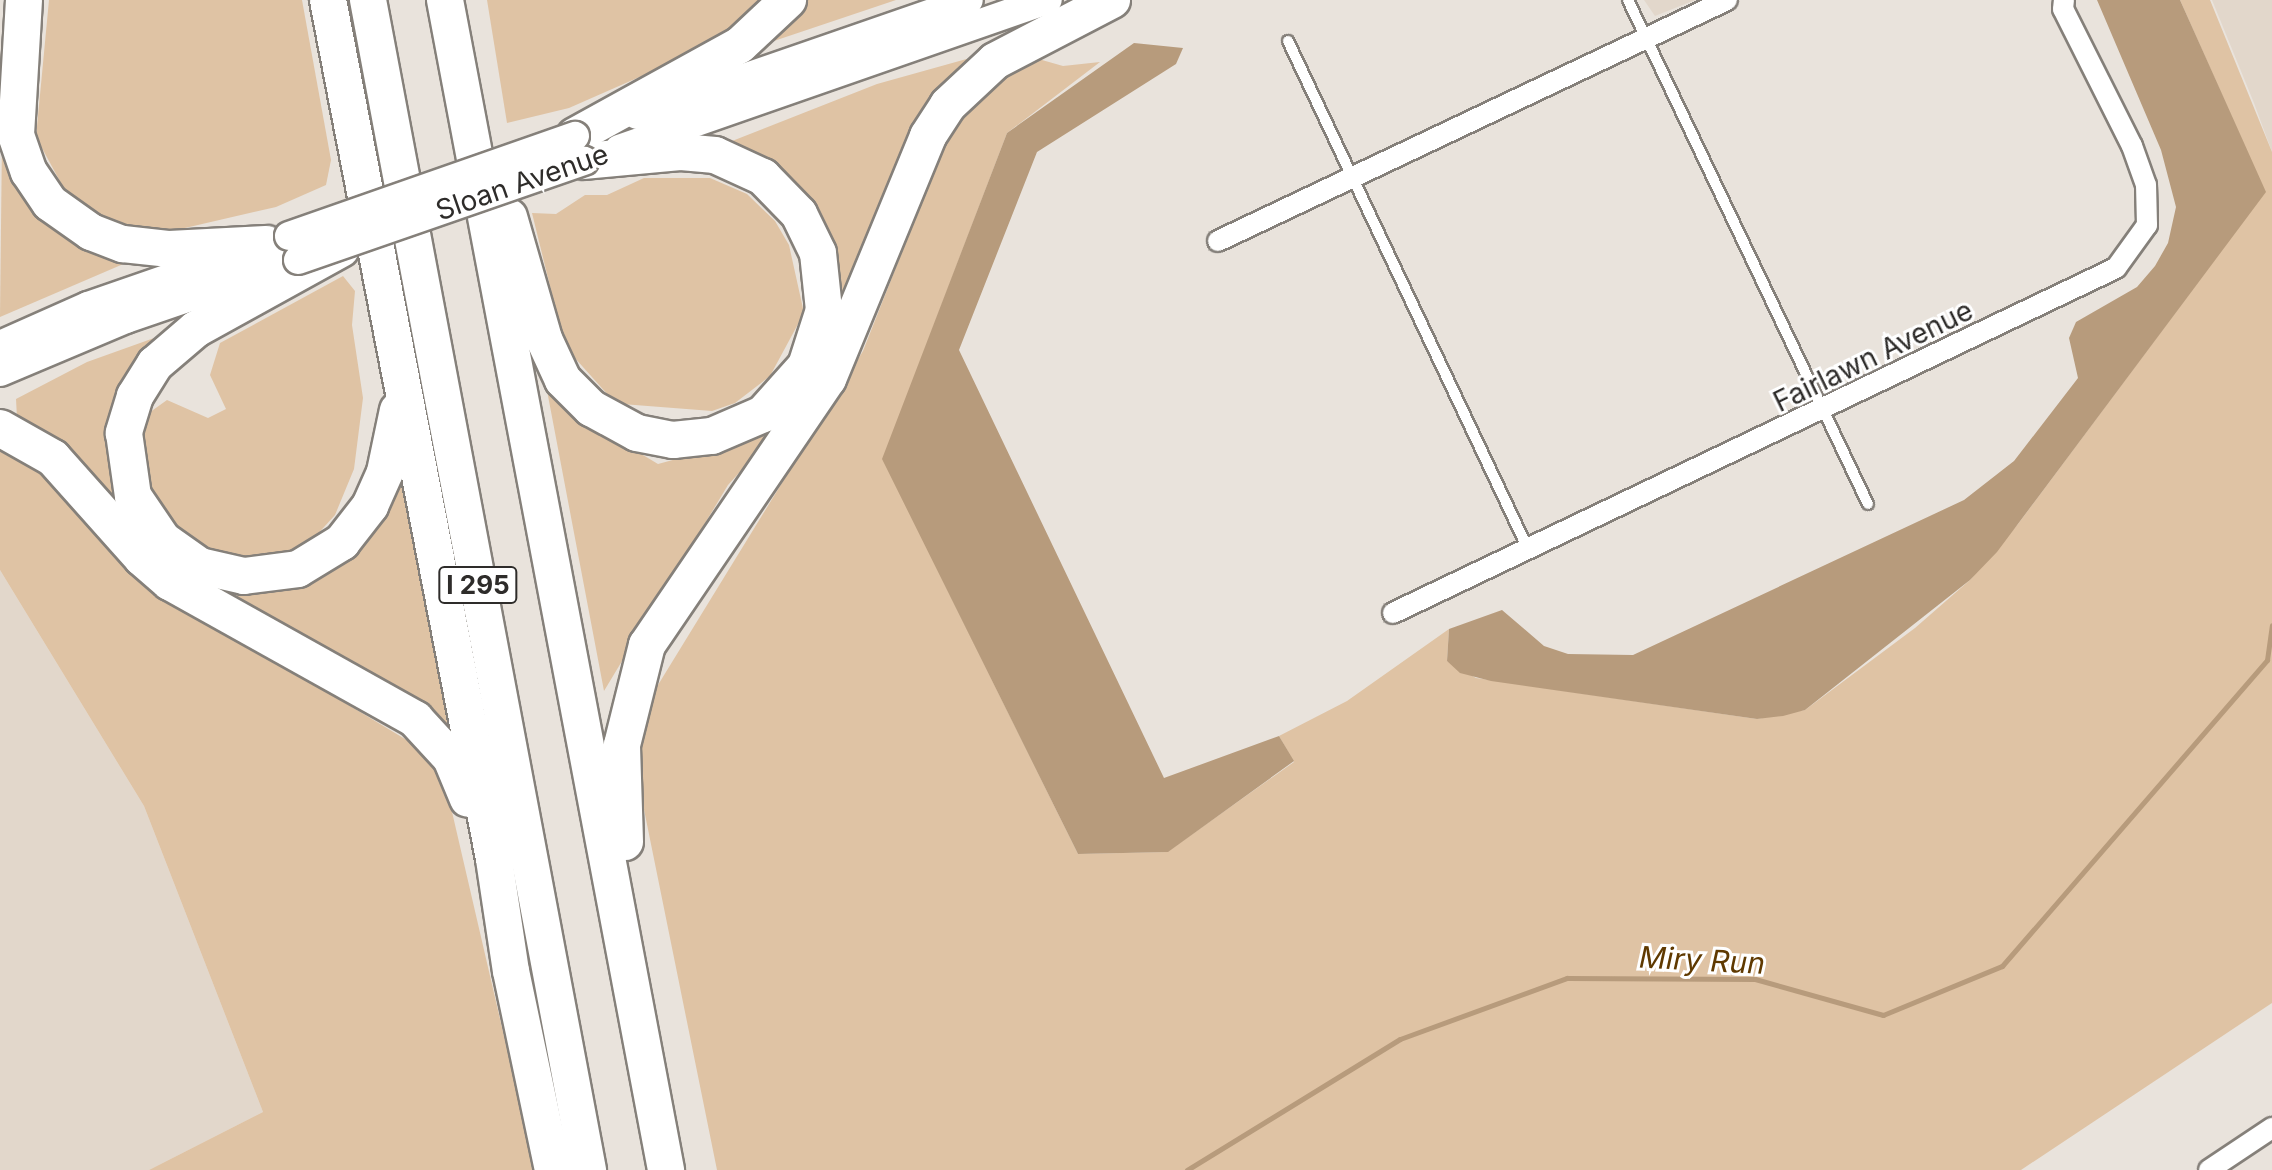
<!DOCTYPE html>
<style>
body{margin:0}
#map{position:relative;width:2272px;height:1170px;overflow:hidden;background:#e9e3dc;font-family:Inter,sans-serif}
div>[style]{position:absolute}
.built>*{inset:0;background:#e2d7cb}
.green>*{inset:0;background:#dfc3a4}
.water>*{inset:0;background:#b79b7c}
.stream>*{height:5px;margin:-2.5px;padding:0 2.5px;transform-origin:2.5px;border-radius:2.5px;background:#b79b7c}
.roads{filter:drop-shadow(2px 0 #85807a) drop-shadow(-2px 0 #85807a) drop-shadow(0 2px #85807a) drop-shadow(0 -2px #85807a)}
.service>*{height:10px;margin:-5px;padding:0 5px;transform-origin:5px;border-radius:5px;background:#fff}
.minor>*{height:20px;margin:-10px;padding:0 10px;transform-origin:10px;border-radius:10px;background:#fff}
.secondary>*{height:28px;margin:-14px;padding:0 14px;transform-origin:14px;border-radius:14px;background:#fff}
.motorway>*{height:36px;margin:-18px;padding:0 18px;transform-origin:18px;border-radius:18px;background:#fff}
.bridges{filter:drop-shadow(2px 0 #85807a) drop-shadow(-2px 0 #85807a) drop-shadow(0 2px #85807a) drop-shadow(0 -2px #85807a)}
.secondary-bridge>*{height:28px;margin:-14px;padding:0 14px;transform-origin:14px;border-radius:14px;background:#fff}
span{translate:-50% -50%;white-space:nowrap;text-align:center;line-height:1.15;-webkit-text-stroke:6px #fff;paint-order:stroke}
.shield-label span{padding:2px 6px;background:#fff;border:2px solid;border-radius:6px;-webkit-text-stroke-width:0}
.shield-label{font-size:26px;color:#2e2c2a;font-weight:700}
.street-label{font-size:28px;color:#2e2c2a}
.water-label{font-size:30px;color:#5f3900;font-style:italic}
</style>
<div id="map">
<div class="built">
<i style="clip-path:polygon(1644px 0,1695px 0,1655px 16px)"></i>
<i style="clip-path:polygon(2212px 0,2272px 0,2272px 152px,2254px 103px)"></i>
<i style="clip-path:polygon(0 570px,144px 806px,263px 1112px,149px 1170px,0 1170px)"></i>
</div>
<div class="green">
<i style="clip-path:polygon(49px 0,302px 0,331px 160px,326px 185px,276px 207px,172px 231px,118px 225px,69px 198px,36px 137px)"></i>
<i style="clip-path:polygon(487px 0,761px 0,728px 38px,569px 108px,507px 123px)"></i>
<i style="clip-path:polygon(799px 0,896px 0,765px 44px)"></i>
<i style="clip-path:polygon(2180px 0,2210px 0,2272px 152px,2272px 1003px,2021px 1170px,717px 1170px,637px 775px,642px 711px,863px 351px,953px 123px,1028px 56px,1063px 66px,1100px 62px,1007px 133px,883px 459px,1078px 854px,1167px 852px,1294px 762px,1279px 736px,1347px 701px,1449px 629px,1447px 661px,1476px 678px,1757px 719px,1805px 710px,1915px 628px,1970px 580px,2018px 524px,2265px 192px)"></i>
<i style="clip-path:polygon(988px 53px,839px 314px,819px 230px,727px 143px,877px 84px)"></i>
<i style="clip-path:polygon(2px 139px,135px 259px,0 317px)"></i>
<i style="clip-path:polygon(644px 178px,710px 178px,747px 194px,775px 221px,789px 245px,804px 313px,770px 376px,735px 403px,712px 411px,622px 404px,609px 396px,565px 347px,532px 213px,556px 214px,585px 195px,607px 195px)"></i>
<i style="clip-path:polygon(343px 276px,355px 291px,352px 325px,363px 398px,354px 469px,335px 515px,314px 538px,281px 557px,242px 559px,206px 551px,165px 518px,148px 479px,139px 420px,167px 400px,208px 418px,226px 409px,210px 375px,220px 343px)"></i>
<i style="clip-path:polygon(182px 328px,127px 382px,107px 455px,125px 508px,121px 519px,17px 418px,16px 399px,87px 362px)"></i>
<i style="clip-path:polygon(545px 380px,578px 416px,658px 464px,776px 432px,728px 485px,604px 691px)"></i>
<i style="clip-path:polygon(0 446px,44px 471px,142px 581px,440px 760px,535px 1170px,149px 1170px,263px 1112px,144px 806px,0 570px)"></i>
<i style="clip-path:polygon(403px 469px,460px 743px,214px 591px,261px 591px,349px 561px)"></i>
</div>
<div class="water">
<i style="clip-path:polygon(2097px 0,2180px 0,2266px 192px,1997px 552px,1970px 580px,1805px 710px,1783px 716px,1757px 719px,1491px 681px,1460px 673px,1447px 661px,1449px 629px,1502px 610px,1544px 646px,1568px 654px,1633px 655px,1964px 500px,2014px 461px,2078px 378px,2069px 338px,2076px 322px,2137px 287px,2155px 266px,2168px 243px,2176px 207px,2161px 150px)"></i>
<i style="clip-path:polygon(1134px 43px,1183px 48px,1176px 64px,1037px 152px,959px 350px,1164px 778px,1279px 736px,1294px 761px,1168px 852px,1078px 854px,882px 459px,1007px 133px)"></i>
</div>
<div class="stream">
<i style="left:1187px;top:1170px;width:250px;rotate:-31.6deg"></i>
<i style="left:1400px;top:1039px;width:178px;rotate:-20.1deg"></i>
<i style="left:1567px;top:978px;width:188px;rotate:0.3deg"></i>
<i style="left:1755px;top:979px;width:133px;rotate:15.7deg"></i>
<i style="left:1883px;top:1015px;width:129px;rotate:-22.4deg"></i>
<i style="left:2002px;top:966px;width:405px;rotate:-49.1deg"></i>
<i style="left:2267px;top:660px;width:35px;rotate:-82deg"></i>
</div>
<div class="roads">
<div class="service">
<i style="left:1628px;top:0;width:558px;rotate:64.54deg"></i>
<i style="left:1288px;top:41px;width:562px;rotate:64.71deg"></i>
</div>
<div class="minor">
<i style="left:1218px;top:241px;width:563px;rotate:-25.34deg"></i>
<i style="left:1393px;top:613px;width:801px;rotate:-25.51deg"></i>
<i style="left:2116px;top:268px;width:53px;rotate:-54.2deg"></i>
<i style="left:2147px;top:225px;width:40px;rotate:-91.4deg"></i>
<i style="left:2146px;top:185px;width:41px;rotate:-109.7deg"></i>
<i style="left:2132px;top:146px;width:153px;rotate:-116.7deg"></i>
<i style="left:2063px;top:9px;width:9px;rotate:-84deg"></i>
<i style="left:2209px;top:1170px;width:76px;rotate:-33.7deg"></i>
</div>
<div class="secondary">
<i style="left:637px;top:115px;width:351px;rotate:-19.1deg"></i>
<i style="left:619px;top:149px;width:454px;rotate:-19.2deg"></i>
<i style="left:0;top:345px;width:96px;rotate:-23.9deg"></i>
<i style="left:88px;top:306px;width:159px;rotate:-19.1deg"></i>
<i style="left:0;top:372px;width:137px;rotate:-22.8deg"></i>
<i style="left:126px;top:319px;width:182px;rotate:-18.9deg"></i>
</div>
<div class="motorway">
<i style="left:24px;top:0;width:135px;rotate:93.4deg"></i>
<i style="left:16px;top:135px;width:39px;rotate:71deg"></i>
<i style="left:29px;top:172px;width:37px;rotate:56deg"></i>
<i style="left:50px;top:203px;width:50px;rotate:35.3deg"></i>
<i style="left:91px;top:232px;width:34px;rotate:21deg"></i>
<i style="left:123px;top:244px;width:45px;rotate:6.3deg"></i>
<i style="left:168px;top:249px;width:99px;rotate:-2.9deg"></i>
<i style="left:328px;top:0;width:875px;rotate:79.06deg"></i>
<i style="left:494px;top:859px;width:113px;rotate:81.4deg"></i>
<i style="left:511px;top:971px;width:203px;rotate:78.1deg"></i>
<i style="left:368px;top:0;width:1191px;rotate:79.35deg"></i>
<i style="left:445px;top:0;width:1191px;rotate:79.3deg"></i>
<i style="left:575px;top:136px;width:188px;rotate:-28.9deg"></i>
<i style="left:740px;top:45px;width:66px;rotate:-43.2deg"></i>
<i style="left:509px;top:217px;width:127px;rotate:74deg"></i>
<i style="left:544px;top:339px;width:45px;rotate:65.1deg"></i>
<i style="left:563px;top:380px;width:40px;rotate:45deg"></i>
<i style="left:591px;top:408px;width:52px;rotate:28.5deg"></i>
<i style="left:637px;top:433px;width:37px;rotate:11deg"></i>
<i style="left:673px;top:440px;width:39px;rotate:-6deg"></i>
<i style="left:712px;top:436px;width:56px;rotate:-23.3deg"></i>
<i style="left:763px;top:414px;width:64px;rotate:-48.1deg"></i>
<i style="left:806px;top:366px;width:59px;rotate:-72.2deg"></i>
<i style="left:824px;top:310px;width:57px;rotate:-96deg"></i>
<i style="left:818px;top:253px;width:43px;rotate:-116deg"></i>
<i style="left:799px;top:214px;width:52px;rotate:-134.2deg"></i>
<i style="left:763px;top:177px;width:53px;rotate:-155.4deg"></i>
<i style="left:715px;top:155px;width:34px;rotate:-175deg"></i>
<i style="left:681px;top:152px;width:97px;rotate:174.7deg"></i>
<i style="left:341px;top:249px;width:166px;rotate:151.1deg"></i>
<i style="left:196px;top:329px;width:54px;rotate:139.5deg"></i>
<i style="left:155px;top:364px;width:38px;rotate:122deg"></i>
<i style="left:135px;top:396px;width:39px;rotate:107deg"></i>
<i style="left:124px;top:433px;width:64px;rotate:81.9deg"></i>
<i style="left:133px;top:496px;width:53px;rotate:55.7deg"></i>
<i style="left:163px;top:540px;width:45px;rotate:35.1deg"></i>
<i style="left:200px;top:566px;width:45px;rotate:12.8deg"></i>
<i style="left:244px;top:576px;width:54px;rotate:-7.4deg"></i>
<i style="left:298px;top:569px;width:52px;rotate:-31.5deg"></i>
<i style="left:342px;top:542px;width:46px;rotate:-52.1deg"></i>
<i style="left:370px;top:506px;width:37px;rotate:-66deg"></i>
<i style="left:385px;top:472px;width:63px;rotate:-78.2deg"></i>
<i style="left:0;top:428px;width:61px;rotate:29.5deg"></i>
<i style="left:53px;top:458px;width:134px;rotate:48.3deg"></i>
<i style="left:142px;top:558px;width:37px;rotate:41deg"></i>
<i style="left:170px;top:582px;width:281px;rotate:29.2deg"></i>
<i style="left:415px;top:719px;width:53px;rotate:47.3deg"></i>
<i style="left:451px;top:758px;width:44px;rotate:67.5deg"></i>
<i style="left:625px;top:842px;width:97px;rotate:-91.8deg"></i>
<i style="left:622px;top:745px;width:103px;rotate:-76deg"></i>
<i style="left:647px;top:645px;width:322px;rotate:-55.8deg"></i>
<i style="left:828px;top:379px;width:263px;rotate:-67.6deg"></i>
<i style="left:928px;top:136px;width:37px;rotate:-57deg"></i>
<i style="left:948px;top:105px;width:64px;rotate:-43.1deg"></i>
<i style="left:995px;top:61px;width:132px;rotate:-27.5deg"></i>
</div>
</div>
<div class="bridges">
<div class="secondary-bridge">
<i style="left:289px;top:236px;width:303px;rotate:-19.3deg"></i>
<i style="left:298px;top:260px;width:303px;rotate:-19.1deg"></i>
</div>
</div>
<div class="shield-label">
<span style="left:478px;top:585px">I 295</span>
</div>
<div class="street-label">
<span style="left:522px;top:182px;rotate:-19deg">Sloan Avenue</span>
<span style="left:1873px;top:356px;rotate:-26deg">Fairlawn Avenue</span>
</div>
<div class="water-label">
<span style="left:1702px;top:960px;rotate:3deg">Miry Run</span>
</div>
</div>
